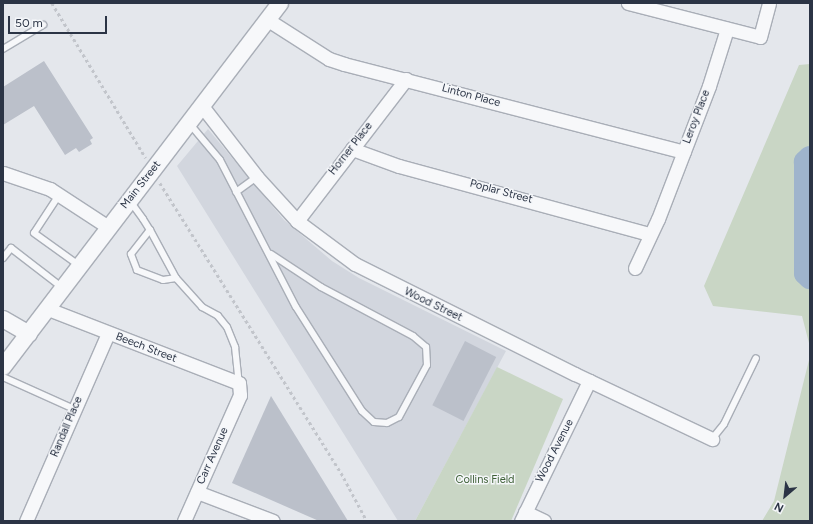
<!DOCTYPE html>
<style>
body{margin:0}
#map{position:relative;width:813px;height:524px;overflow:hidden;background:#e4e7ec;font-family:Figtree,sans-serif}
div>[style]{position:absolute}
.built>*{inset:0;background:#d2d6de}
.green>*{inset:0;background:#c9d6c5}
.water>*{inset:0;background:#9fb4cc}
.river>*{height:24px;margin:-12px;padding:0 12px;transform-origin:12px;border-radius:12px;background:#9fb4cc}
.building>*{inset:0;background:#bbc0ca;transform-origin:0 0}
.path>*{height:2.5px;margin-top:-1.25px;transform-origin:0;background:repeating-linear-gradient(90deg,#c2c5cb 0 3px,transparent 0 6px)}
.roads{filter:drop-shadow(1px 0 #a9aeb7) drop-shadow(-1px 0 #a9aeb7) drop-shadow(0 1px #a9aeb7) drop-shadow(0 -1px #a9aeb7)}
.service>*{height:6px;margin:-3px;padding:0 3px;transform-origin:3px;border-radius:3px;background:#f7f8fa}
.minor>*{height:13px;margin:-6.5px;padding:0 6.5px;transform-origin:6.5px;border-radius:6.5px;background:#f7f8fa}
.tertiary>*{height:16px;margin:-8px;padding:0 8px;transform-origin:8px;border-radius:8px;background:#f7f8fa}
span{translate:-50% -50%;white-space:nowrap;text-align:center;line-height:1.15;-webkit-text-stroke:3px #f4f6f9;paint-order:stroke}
.street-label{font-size:11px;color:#2b3445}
.park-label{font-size:11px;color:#3f6138}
.frame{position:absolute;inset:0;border:4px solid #2b3445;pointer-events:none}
.north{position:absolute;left:765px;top:476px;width:40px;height:40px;-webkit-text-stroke:3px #f4f6f9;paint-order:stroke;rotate:208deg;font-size:11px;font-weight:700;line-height:16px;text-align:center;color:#2b3445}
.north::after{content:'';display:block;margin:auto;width:14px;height:18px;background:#2b3445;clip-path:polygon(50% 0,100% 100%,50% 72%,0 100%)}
.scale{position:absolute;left:8px;top:16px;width:99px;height:18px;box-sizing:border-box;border:2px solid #2b3445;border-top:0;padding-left:5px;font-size:12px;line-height:14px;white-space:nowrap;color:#2b3445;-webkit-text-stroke:3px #f4f6f9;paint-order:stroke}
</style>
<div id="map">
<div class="built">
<i style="clip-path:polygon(208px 129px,284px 220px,332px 261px,359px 278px,506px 351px,415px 521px,398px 521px,177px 166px)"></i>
</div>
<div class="green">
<i style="clip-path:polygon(810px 64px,810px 148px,795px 160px,809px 265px,810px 260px,810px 347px,802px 316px,713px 306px,704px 286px,799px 65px)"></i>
<i style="clip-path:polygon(810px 356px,810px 521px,762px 521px,774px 501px)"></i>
<i style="clip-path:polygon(497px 367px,563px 399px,511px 521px,415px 521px)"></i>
</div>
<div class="water">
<i style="clip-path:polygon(810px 148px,810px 260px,809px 267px,795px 160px)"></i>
</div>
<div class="river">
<i style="left:810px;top:158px;width:6px;rotate:135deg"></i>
<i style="left:806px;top:162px;width:111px;rotate:90deg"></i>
<i style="left:806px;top:273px;width:6px;rotate:45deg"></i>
</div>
<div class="building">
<i style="clip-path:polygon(44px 61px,93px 138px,90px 140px,92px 144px,79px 152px,76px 148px,65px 155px,34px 106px,3px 125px,3px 87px)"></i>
<i style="left:465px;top:341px;width:35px;height:72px;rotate:27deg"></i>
<i style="clip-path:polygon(271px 396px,348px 521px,319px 521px,232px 483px)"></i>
</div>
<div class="path">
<i style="left:52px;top:3px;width:181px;rotate:58.8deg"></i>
<i style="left:160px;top:183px;width:348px;rotate:58deg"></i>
<i style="left:344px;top:478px;width:49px;rotate:61.9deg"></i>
</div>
<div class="roads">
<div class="service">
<i style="left:3px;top:49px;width:47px;rotate:-31deg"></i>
<i style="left:189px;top:123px;width:48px;rotate:50deg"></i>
<i style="left:220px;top:160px;width:165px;rotate:62.7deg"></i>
<i style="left:296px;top:307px;width:123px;rotate:57.6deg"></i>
<i style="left:362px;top:411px;width:16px;rotate:43deg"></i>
<i style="left:374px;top:422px;width:13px;rotate:4deg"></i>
<i style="left:387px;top:423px;width:13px;rotate:-27deg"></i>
<i style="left:399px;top:417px;width:59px;rotate:-61.7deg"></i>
<i style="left:427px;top:365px;width:18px;rotate:-93deg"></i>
<i style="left:426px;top:347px;width:17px;rotate:-140deg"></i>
<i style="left:413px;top:336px;width:104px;rotate:-152deg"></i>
<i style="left:321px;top:287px;width:60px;rotate:-146.6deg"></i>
<i style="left:236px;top:192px;width:26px;rotate:-36deg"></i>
<i style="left:59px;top:195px;width:45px;rotate:123.3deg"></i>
<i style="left:34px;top:233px;width:57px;rotate:35.7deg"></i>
<i style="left:130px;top:201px;width:22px;rotate:54deg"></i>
<i style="left:143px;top:219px;width:13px;rotate:58deg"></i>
<i style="left:150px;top:230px;width:55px;rotate:61.6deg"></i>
<i style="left:176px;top:278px;width:13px;rotate:171deg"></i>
<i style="left:163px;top:280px;width:28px;rotate:-159deg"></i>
<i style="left:137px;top:270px;width:17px;rotate:-111deg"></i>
<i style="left:131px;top:254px;width:31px;rotate:-52deg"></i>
<i style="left:3px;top:258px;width:13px;rotate:-51deg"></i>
<i style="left:11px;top:248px;width:66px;rotate:37.6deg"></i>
<i style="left:176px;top:278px;width:39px;rotate:48deg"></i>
<i style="left:202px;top:307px;width:18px;rotate:29deg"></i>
<i style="left:218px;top:316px;width:14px;rotate:51deg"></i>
<i style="left:227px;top:327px;width:22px;rotate:68deg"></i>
<i style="left:235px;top:347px;width:36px;rotate:84deg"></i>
<i style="left:3px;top:377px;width:78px;rotate:24.3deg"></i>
<i style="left:712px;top:439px;width:19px;rotate:-51deg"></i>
<i style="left:724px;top:424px;width:73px;rotate:-64.1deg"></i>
</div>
<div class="minor">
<i style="left:628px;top:3px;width:136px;rotate:14.4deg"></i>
<i style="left:760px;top:37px;width:35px;rotate:-75deg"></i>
<i style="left:268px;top:20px;width:72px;rotate:32.6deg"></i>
<i style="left:329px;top:59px;width:16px;rotate:18deg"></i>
<i style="left:344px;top:64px;width:351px;rotate:14.5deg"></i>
<i style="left:202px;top:106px;width:90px;rotate:52.2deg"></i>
<i style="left:257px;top:177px;width:59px;rotate:47.7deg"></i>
<i style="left:297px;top:221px;width:72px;rotate:36.6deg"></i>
<i style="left:355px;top:264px;width:246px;rotate:26.6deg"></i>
<i style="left:575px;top:374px;width:152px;rotate:25.4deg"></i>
<i style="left:352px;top:149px;width:50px;rotate:19.9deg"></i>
<i style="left:399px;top:166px;width:260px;rotate:15.2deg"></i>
<i style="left:3px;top:173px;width:50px;rotate:18.8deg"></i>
<i style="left:50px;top:189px;width:69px;rotate:33.2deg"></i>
<i style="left:297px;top:221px;width:179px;rotate:-52.5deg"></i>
<i style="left:635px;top:268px;width:54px;rotate:-64.9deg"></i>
<i style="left:658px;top:219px;width:142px;rotate:-69deg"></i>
<i style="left:709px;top:86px;width:60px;rotate:-72.5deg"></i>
<i style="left:48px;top:309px;width:205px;rotate:21.2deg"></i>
<i style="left:239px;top:383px;width:12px;rotate:85deg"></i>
<i style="left:240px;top:395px;width:138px;rotate:114deg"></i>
<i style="left:197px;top:492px;width:81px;rotate:20.9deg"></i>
<i style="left:525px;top:512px;width:21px;rotate:25deg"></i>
<i style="left:26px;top:521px;width:205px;rotate:-66.4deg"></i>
<i style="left:521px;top:521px;width:156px;rotate:-64.1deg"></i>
</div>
<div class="tertiary">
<i style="left:3px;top:319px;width:30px;rotate:30deg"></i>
<i style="left:3px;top:367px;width:457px;rotate:-52.7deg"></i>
</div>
</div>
<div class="street-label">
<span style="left:471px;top:96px;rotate:15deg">Linton Place</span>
<span style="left:697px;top:117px;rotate:-69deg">Leroy Place</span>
<span style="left:351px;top:149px;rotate:-52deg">Horner Place</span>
<span style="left:141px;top:185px;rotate:-52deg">Main Street</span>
<span style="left:501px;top:192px;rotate:15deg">Poplar Street</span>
<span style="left:433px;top:305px;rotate:26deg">Wood Street</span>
<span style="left:146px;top:348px;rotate:21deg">Beech Street</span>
<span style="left:67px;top:427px;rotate:-67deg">Randall Place</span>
<span style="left:555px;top:451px;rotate:-63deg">Wood Avenue</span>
<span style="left:213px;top:456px;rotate:-66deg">Carr Avenue</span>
</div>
<div class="park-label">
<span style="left:485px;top:480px">Collins Field</span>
</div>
<div class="frame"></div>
<div class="north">N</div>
<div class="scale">50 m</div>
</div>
